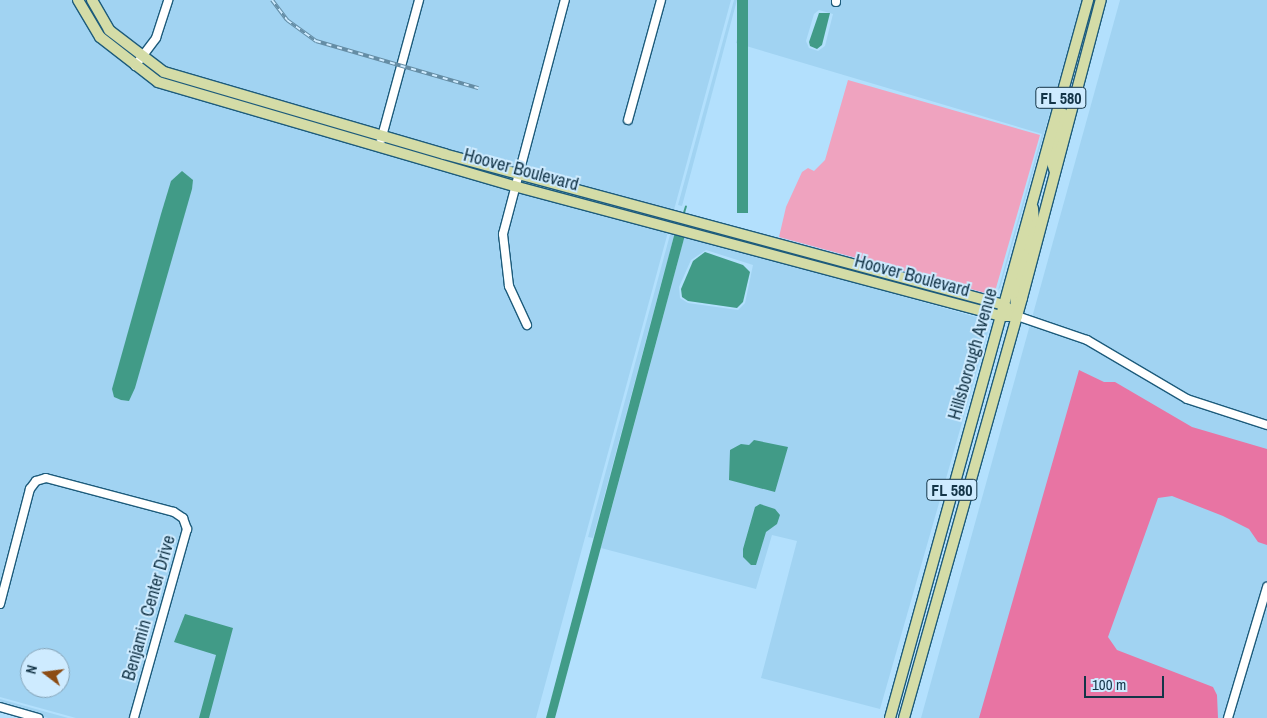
<!DOCTYPE html>
<style>
body{margin:0}
#map{position:relative;width:1267px;height:718px;overflow:hidden;background:#b3e0fd;font-family:"Archivo Narrow",sans-serif}
div>[style]{position:absolute}
.built>*{inset:0;background:#a1d3f2}
.green>*{inset:0;background:#efa3bf}
.forest>*{inset:0;background:#e874a3}
.water>*{inset:0;background:#419b87;transform-origin:0 0}
.stream>*{height:2px;margin:-1px;padding:0 1px;transform-origin:1px;border-radius:1px;background:#419b87}
.roads{filter:drop-shadow(1px 0 #1d5b7b) drop-shadow(-1px 0 #1d5b7b) drop-shadow(0 1px #1d5b7b) drop-shadow(0 -1px #1d5b7b)}
.minor>*{height:8px;margin:-4px;padding:0 4px;transform-origin:4px;border-radius:4px;background:#fff}
.major>*{height:10px;margin:-5px;padding:0 5px;transform-origin:5px;border-radius:5px;background:#d4dca7}
.rail>*{height:4px;margin-top:-2px;transform-origin:0;background:repeating-linear-gradient(90deg,#ceebff 0 5.5px,#658da5 0 11px);box-sizing:border-box;border-block:1px solid #658da5}
span{translate:-50% -50%;white-space:nowrap;text-align:center;line-height:1.15;-webkit-text-stroke:4px #ceebff;paint-order:stroke}
.shield-label span{padding:1px 4px;background:#ceebff;border:1px solid;border-radius:4px;-webkit-text-stroke-width:0}
.shield-label{font-size:16px;color:#143548;font-weight:700}
.street-label{font-size:18px;color:#143548}
.north{position:absolute;left:20px;top:648px;width:50px;height:50px;box-sizing:border-box;background:#ceebff;border:1px solid #84a2b6;border-radius:50%;rotate:285deg;font-size:14px;font-weight:700;line-height:20px;text-align:center;color:#143548}
.north::after{content:'';display:block;margin:auto;width:18px;height:22px;background:#8c4c14;clip-path:polygon(50% 0,100% 100%,50% 72%,0 100%)}
.scale{position:absolute;left:1084px;top:676px;width:80px;height:22px;box-sizing:border-box;border:2px solid #143548;border-top:0;padding-left:6px;font-size:15px;line-height:18px;white-space:nowrap;color:#143548;-webkit-text-stroke:4px #ceebff;paint-order:stroke}
</style>
<div id="map">
<div class="built">
<i style="clip-path:polygon(evenodd,0 0,731px 0,536px 718px,76px 718px,0 697px,0 0,30px 658px,60px 658px,60px 688px,30px 688px,30px 658px)"></i>
<i style="clip-path:polygon(734px 0,737px 0,682px 206px,678px 205px)"></i>
<i style="clip-path:polygon(evenodd,748px 0,833px 0,832px 3px,838px 5px,839px 0,1082px 0,1000px 288px,998px 290px,1042px 134px,736px 43px,748px 0,819px 10px,833px 14px,825px 46px,818px 51px,809px 48px,806px 41px,814px 14px,819px 10px)"></i>
<i style="clip-path:polygon(1120px 0,1267px 0,1267px 718px,921px 718px)"></i>
<i style="clip-path:polygon(671px 231px,675px 232px,593px 538px,588px 537px)"></i>
<i style="clip-path:polygon(evenodd,685px 235px,983px 319px,988px 332px,880px 709px,761px 678px,797px 541px,772px 535px,756px 589px,601px 548px,685px 235px,706px 250px,753px 265px,745px 303px,738px 310px,688px 303px,680px 298px,679px 287px,691px 260px,706px 250px)"></i>
<i style="clip-path:polygon(0 699px,68px 718px,48px 718px,0 704px)"></i>
</div>
<div class="green">
<i style="clip-path:polygon(848px 80px,1040px 135px,996px 288px,989px 294px,779px 237px,786px 207px,802px 172px,808px 168px,814px 171px,825px 160px)"></i>
</div>
<div class="forest">
<i style="clip-path:polygon(1079px 370px,1104px 382px,1115px 382px,1192px 427px,1267px 449px,1267px 545px,1258px 542px,1249px 529px,1223px 516px,1172px 496px,1158px 498px,1108px 637px,1117px 650px,1213px 687px,1217px 695px,1218px 718px,979px 718px)"></i>
</div>
<div class="water">
<i style="left:737px;top:0;width:11px;height:213px"></i>
<i style="clip-path:polygon(819px 13px,830px 13px,822px 45px,817px 49px,810px 46px,809px 42px)"></i>
<i style="clip-path:polygon(182px 171px,193px 180px,192px 189px,135px 388px,129px 401px,121px 400px,114px 397px,112px 389px,161px 214px,171px 181px)"></i>
<i style="clip-path:polygon(675px 232px,685px 235px,555px 718px,546px 718px)"></i>
<i style="clip-path:polygon(705px 252px,743px 265px,750px 272px,743px 302px,737px 308px,688px 301px,682px 297px,681px 289px,693px 261px)"></i>
<i style="clip-path:polygon(754px 440px,788px 447px,775px 492px,729px 480px,730px 450px,741px 444px,749px 445px)"></i>
<i style="clip-path:polygon(760px 504px,775px 509px,780px 515px,777px 524px,766px 532px,756px 565px,751px 565px,743px 557px,743px 549px,755px 507px)"></i>
<i style="clip-path:polygon(185px 614px,233px 628px,209px 718px,199px 718px,216px 655px,174px 642px)"></i>
</div>
<div class="stream">
<i style="left:683px;top:216px;width:10px;rotate:-73deg"></i>
</div>
<div class="roads">
<div class="minor">
<i style="left:836px;top:2px;width:2px;rotate:-90deg"></i>
<i style="left:135px;top:66px;width:35px;rotate:-53deg"></i>
<i style="left:156px;top:38px;width:40px;rotate:-72deg"></i>
<i style="left:628px;top:120px;width:124px;rotate:-74.6deg"></i>
<i style="left:381px;top:140px;width:145px;rotate:-74.8deg"></i>
<i style="left:1017px;top:316px;width:74px;rotate:18.9deg"></i>
<i style="left:1087px;top:340px;width:116px;rotate:30.5deg"></i>
<i style="left:1187px;top:399px;width:84px;rotate:18deg"></i>
<i style="left:527px;top:325px;width:43px;rotate:-114.8deg"></i>
<i style="left:509px;top:286px;width:52px;rotate:-96.6deg"></i>
<i style="left:503px;top:234px;width:242px;rotate:-75.2deg"></i>
<i style="left:0;top:604px;width:119px;rotate:-75.4deg"></i>
<i style="left:30px;top:489px;width:10px;rotate:-53deg"></i>
<i style="left:36px;top:481px;width:10px;rotate:-17deg"></i>
<i style="left:46px;top:478px;width:132px;rotate:14.9deg"></i>
<i style="left:174px;top:512px;width:11px;rotate:34deg"></i>
<i style="left:183px;top:518px;width:12px;rotate:70deg"></i>
<i style="left:187px;top:529px;width:196px;rotate:105.7deg"></i>
<i style="left:0;top:707px;width:40px;rotate:16deg"></i>
<i style="left:1228px;top:718px;width:137px;rotate:-73.4deg"></i>
</div>
<div class="major">
<i style="left:78px;top:0;width:43px;rotate:59.3deg"></i>
<i style="left:100px;top:37px;width:73px;rotate:37.8deg"></i>
<i style="left:158px;top:82px;width:371px;rotate:16.3deg"></i>
<i style="left:514px;top:186px;width:504px;rotate:14.95deg"></i>
<i style="left:1001px;top:316px;width:16px"></i>
<i style="left:92px;top:0;width:34px;rotate:60deg"></i>
<i style="left:109px;top:30px;width:69px;rotate:37.4deg"></i>
<i style="left:164px;top:72px;width:292px;rotate:16.3deg"></i>
<i style="left:444px;top:154px;width:580px;rotate:15.09deg"></i>
<i style="left:1004px;top:305px;width:17px;rotate:40deg"></i>
<i style="left:1055px;top:172px;width:13px;rotate:-108deg"></i>
<i style="left:1051px;top:160px;width:48px;rotate:-75.4deg"></i>
<i style="left:1016px;top:310px;width:17px;rotate:-93deg"></i>
<i style="left:1015px;top:293px;width:73px;rotate:-74.8deg"></i>
<i style="left:1034px;top:223px;width:15px;rotate:-94deg"></i>
<i style="left:890px;top:718px;width:745px;rotate:-74.58deg"></i>
<i style="left:904px;top:718px;width:436px;rotate:-74.3deg"></i>
<i style="left:1022px;top:298px;width:308px;rotate:-75.2deg"></i>
</div>
</div>
<div class="rail">
<i style="left:272px;top:0;width:25px;rotate:53deg"></i>
<i style="left:287px;top:20px;width:36px;rotate:36deg"></i>
<i style="left:316px;top:41px;width:169px;rotate:16.2deg"></i>
</div>
<div class="shield-label">
<span style="left:1061px;top:98px">FL 580</span>
<span style="left:952px;top:490px">FL 580</span>
</div>
<div class="street-label">
<span style="left:521px;top:170px;rotate:15deg">Hoover Boulevard</span>
<span style="left:912px;top:276px;rotate:15deg">Hoover Boulevard</span>
<span style="left:973px;top:354px;rotate:-74deg">Hillsborough Avenue</span>
<span style="left:149px;top:608px;rotate:-74deg">Benjamin Center Drive</span>
</div>
<div class="north">N</div>
<div class="scale">100 m</div>
</div>
